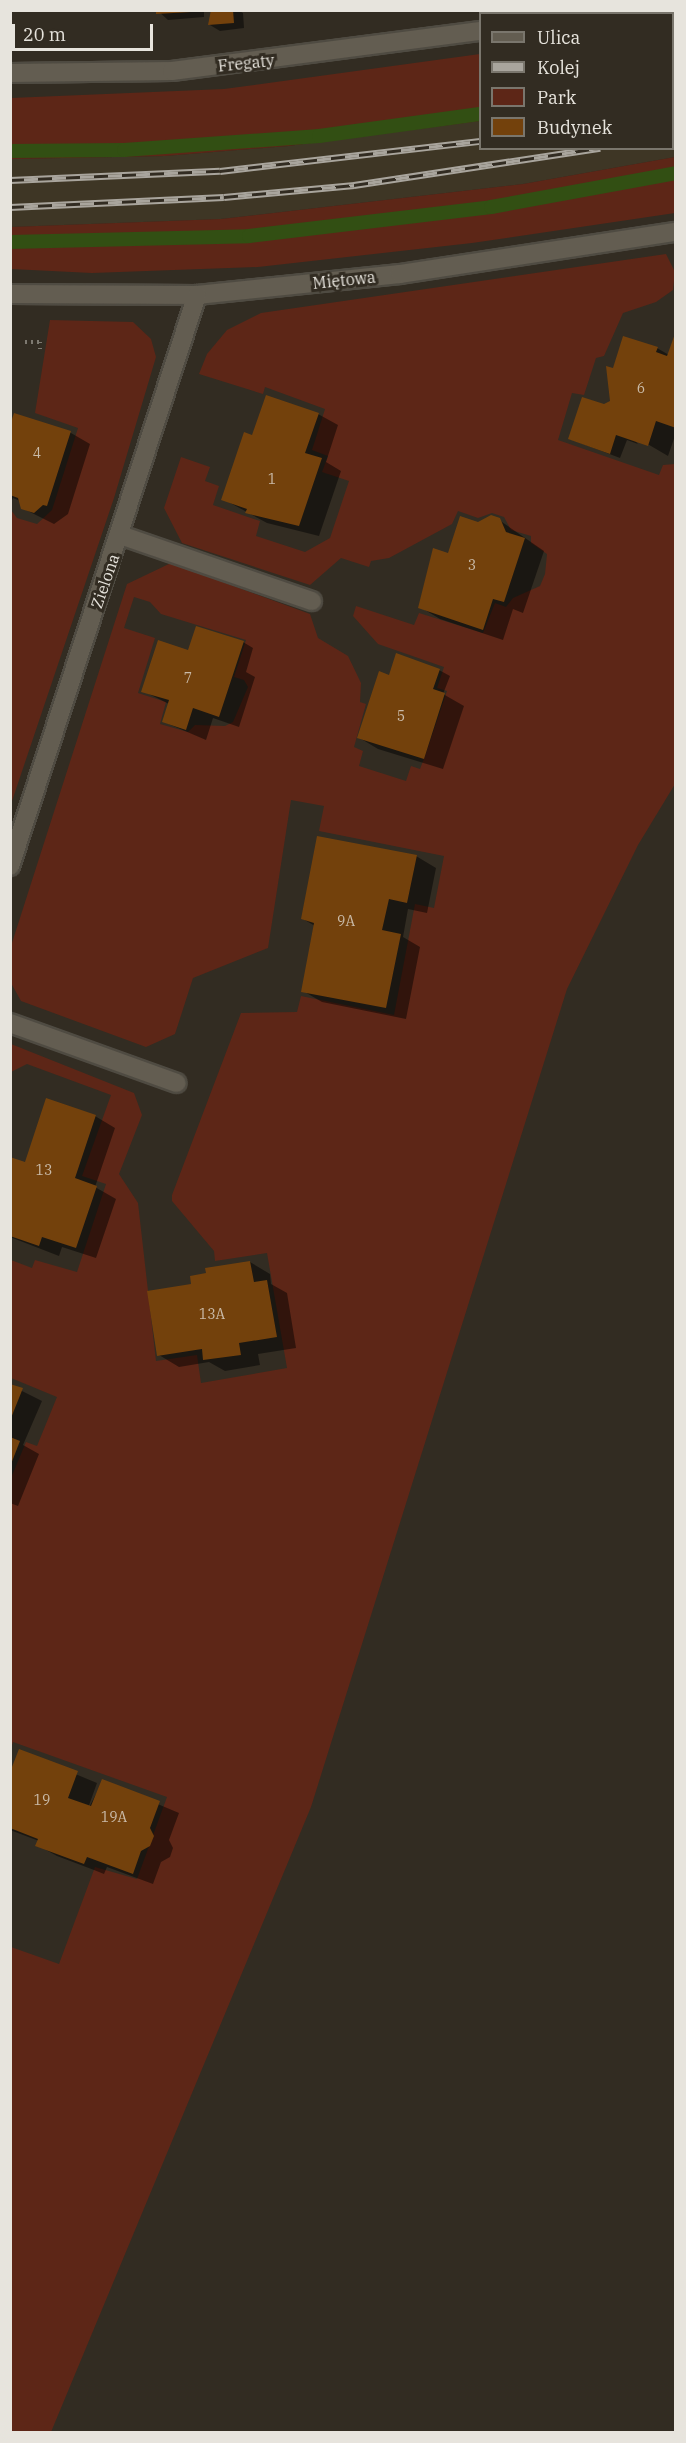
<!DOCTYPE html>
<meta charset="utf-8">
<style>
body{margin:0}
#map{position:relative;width:686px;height:2443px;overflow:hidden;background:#322c22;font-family:"IBM Plex Serif",serif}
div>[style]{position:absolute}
.built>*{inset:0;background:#3e3625}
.green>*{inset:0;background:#5d2617}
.shadow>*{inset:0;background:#0007}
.stream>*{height:14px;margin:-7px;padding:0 7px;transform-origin:7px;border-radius:7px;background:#324f13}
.building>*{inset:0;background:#73410c}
.path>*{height:4px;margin-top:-2px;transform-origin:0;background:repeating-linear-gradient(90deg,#7d7970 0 1.5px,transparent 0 6px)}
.roads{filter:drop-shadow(2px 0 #4f4b42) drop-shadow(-2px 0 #4f4b42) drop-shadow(0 2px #4f4b42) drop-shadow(0 -2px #4f4b42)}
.minor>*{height:18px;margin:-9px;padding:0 9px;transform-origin:9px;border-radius:9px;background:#635d51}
.rail>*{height:7px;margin-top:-3.5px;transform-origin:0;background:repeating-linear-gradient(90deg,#322c22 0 14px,#a9a59d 0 28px);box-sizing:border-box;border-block:2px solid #a9a59d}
span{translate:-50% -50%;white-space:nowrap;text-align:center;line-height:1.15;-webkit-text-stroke:6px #322c22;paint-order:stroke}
.number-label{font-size:14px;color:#cabba9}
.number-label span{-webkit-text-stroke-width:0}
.street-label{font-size:16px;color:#e7e4dd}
.frame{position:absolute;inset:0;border:12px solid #e7e4dd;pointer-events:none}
.legend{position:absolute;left:479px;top:12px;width:195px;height:138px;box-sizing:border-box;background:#322c22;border:2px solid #7a766d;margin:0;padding:8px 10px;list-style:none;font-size:18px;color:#e7e4dd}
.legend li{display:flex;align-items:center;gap:12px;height:30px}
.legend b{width:30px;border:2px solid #7a766d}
.scale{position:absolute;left:12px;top:24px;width:141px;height:27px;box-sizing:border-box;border:3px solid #e7e4dd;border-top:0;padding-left:8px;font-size:18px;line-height:21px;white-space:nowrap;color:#e7e4dd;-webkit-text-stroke:4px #322c22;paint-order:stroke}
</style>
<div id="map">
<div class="built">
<i style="clip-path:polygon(675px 87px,675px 157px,523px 184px,221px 219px,11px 227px,10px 159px,165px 156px,288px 146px,480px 121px,480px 148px,672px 148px)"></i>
</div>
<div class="green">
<i style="clip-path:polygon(480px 54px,480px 121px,288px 146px,165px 156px,11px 159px,11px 98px,224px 89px)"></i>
<i style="clip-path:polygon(675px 157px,675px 213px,472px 243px,258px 267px,92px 273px,11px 269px,11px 227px,221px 219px,523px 184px)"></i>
<i style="clip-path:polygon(evenodd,666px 254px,675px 272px,673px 290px,656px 302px,623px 313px,604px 356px,596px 358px,584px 395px,572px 393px,558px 440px,659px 475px,663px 465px,675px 464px,675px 784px,638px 845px,567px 989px,311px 1807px,51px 2432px,11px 2432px,11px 1947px,59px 1964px,95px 1867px,137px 1879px,167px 1797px,13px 1742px,11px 1748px,11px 1478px,26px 1442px,37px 1446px,57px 1397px,11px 1378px,11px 1260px,32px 1268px,35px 1260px,77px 1272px,106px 1184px,82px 1176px,111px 1095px,27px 1064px,11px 1072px,11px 1044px,134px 1093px,142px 1115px,119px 1174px,138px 1203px,156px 1361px,197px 1355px,201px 1383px,287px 1368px,267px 1253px,215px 1261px,214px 1251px,172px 1201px,172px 1195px,241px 1013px,297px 1012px,301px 996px,394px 1015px,415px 904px,434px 908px,444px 856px,319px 831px,324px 806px,291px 800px,268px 948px,193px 978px,175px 1034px,146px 1047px,21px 1001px,11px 983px,11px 946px,127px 584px,171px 563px,310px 614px,318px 638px,348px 656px,361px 683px,360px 702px,366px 704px,354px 747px,363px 751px,359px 766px,406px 781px,411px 766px,420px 769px,425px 756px,447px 691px,437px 688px,444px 667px,378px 644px,353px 616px,356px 606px,414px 625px,419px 613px,483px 633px,495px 603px,506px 607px,513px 598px,540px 586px,545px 574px,547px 554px,531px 543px,531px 536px,511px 530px,504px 517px,492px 513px,478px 518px,458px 511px,452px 524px,389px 558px,371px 561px,369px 567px,341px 558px,310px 585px,182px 543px,164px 508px,181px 457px,210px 467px,205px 481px,219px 486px,213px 505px,260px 521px,256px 536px,305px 552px,330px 538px,349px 481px,322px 472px,328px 456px,312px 450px,325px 409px,265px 387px,263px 394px,199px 374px,207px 354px,227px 330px,261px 313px,666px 254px,134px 597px,150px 602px,161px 614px,246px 640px,234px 677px,244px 680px,248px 687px,233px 722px,225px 726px,195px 725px,188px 732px,160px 724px,166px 702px,138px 693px,155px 638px,124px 628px,134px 597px)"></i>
<i style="clip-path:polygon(50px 320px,133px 322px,151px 339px,156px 357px,114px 498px,11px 804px,11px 510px,17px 518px,37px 524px,52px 510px,78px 428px,35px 413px)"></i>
</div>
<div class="shadow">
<i style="clip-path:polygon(157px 10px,204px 10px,204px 17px,168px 20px)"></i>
<i style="clip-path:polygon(213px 10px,238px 10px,243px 13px,244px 28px,220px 31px,210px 25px)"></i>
<i style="clip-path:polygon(676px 335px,676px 433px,668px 456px,627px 432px,638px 444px,627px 440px,620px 458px,570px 439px,604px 406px,612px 402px,614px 369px,657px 348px,669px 355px)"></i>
<i style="clip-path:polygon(318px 414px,338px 425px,326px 462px,341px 471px,319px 536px,267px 523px,223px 499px,253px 437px)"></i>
<i style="clip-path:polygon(15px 415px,71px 433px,90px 444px,68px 514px,54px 524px,22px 508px,20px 501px,13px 498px,10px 505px,10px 430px)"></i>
<i style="clip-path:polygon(499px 520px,544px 551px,523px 613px,513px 609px,503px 640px,440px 619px,420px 607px,449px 555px,478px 524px)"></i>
<i style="clip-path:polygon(243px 642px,253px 648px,246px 672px,255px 677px,239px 727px,213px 718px,206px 740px,164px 722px,169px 704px,143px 691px,190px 651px)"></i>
<i style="clip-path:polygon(439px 670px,450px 676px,443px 694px,464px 706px,443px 769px,378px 749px,358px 737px,390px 676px)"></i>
<i style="clip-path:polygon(416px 856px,436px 868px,427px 913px,408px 909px,403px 937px,420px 947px,406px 1019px,322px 1002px,303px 991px,315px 926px,303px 919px)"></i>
<i style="clip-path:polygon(95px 1116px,115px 1128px,95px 1187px,116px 1199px,96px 1258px,62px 1247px,59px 1256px,10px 1237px,10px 1159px,26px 1164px)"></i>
<i style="clip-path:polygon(250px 1262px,270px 1274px,271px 1284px,287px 1293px,296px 1348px,258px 1354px,260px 1365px,225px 1371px,209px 1362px,179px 1367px,159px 1355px,193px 1285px)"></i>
<i style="clip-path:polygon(10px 1385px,42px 1401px,23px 1445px,39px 1454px,18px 1506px,10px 1503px)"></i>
<i style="clip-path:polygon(20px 1751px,97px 1783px,87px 1811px,103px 1781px,179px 1813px,169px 1840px,173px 1848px,170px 1857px,161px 1862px,153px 1884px,107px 1867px,104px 1874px,94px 1870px,57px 1856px,37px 1845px,39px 1841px,10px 1830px,10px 1777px)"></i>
</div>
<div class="stream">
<i style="left:672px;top:81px;width:4px"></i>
<i style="left:10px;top:151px;width:114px;rotate:-0.5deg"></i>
<i style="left:124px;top:150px;width:196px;rotate:-4.1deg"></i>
<i style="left:319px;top:136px;width:162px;rotate:-7.8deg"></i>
<i style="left:10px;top:242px;width:239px;rotate:-1.4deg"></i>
<i style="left:249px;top:236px;width:244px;rotate:-6.8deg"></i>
<i style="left:491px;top:207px;width:188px;rotate:-10.4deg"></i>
</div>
<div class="building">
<i style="clip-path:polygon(156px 10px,191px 10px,191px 12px,156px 14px)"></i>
<i style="clip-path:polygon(211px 10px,233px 10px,234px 23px,208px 25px)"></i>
<i style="clip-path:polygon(676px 331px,676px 428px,656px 421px,648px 446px,616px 435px,610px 454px,568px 439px,582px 397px,604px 404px,610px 401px,606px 366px,613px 368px,623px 336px,658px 347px,656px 352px,667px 356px)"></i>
<i style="clip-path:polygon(266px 395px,319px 413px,305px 453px,322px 458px,299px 526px,245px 513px,247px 509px,221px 500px,244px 432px,252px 435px)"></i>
<i style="clip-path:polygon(14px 413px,71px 431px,47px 506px,43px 505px,34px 513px,21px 509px,18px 498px,10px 495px,10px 425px)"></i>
<i style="clip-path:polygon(491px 515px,500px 518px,506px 532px,525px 538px,504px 602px,493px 599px,483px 630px,418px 608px,433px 548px,448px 553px,460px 516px,478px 522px)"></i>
<i style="clip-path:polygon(196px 626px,244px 641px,219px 717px,193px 708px,186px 730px,162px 722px,169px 700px,141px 692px,158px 640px,188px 650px)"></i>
<i style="clip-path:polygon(396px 653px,440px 669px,433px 689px,445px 693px,424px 759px,357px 738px,379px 671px,389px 675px)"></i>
<i style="clip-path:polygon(317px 836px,417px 855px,407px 903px,389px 899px,382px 930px,401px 934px,386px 1008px,301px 992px,314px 923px,301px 919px)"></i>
<i style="clip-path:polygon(46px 1098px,96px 1115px,75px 1178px,97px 1186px,76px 1248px,42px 1237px,39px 1246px,10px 1236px,10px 1157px,25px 1162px)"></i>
<i style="clip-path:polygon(250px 1261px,254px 1282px,267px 1280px,277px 1337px,239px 1343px,241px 1355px,203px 1360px,202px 1349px,157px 1356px,147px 1291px,191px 1284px,190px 1276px,206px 1273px,205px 1268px)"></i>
<i style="clip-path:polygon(10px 1384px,23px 1388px,11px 1418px,10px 1418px)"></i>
<i style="clip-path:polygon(10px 1437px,20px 1441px,11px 1464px,10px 1464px)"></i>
<i style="clip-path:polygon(19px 1749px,78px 1771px,68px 1798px,91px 1806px,102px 1779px,160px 1801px,150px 1828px,154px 1836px,150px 1846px,141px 1851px,133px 1874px,87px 1857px,84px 1864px,73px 1860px,35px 1846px,38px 1839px,10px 1828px,10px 1772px)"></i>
</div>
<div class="path">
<i style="left:25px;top:342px;width:15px"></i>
<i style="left:40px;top:342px;width:7px;rotate:90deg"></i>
</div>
<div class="roads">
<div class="minor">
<i style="left:582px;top:14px;width:16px;rotate:-14deg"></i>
<i style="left:10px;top:73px;width:162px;rotate:-0.7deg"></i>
<i style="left:172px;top:71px;width:311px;rotate:-7.4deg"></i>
<i style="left:10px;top:294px;width:187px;rotate:0.3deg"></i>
<i style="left:197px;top:295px;width:204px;rotate:-5.9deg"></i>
<i style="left:400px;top:274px;width:279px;rotate:-8.7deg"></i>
<i style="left:120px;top:535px;width:203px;rotate:19deg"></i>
<i style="left:10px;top:866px;width:601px;rotate:-71.87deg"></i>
<i style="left:10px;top:1023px;width:177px;rotate:19.8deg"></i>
</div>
</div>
<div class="rail">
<i style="left:672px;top:107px;width:4px;rotate:-14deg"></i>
<i style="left:672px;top:136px;width:4px"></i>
<i style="left:10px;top:180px;width:210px;rotate:-2.5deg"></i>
<i style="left:220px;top:171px;width:262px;rotate:-6.6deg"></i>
<i style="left:10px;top:207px;width:214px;rotate:-2.7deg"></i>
<i style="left:224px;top:197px;width:131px;rotate:-5.3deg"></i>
<i style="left:354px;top:185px;width:249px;rotate:-8.6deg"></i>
</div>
<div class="number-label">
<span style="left:641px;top:388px">6</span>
<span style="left:37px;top:453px">4</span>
<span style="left:272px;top:479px">1</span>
<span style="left:472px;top:565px">3</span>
<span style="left:188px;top:678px">7</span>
<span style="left:401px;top:716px">5</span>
<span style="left:346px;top:921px">9A</span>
<span style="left:44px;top:1170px">13</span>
<span style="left:212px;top:1314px">13A</span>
<span style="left:42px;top:1800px">19</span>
<span style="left:114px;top:1817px">19A</span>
</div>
<div class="street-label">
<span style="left:246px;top:63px;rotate:-6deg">Fregaty</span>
<span style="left:344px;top:280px;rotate:-6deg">Miętowa</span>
<span style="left:105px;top:581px;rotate:-71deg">Zielona</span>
</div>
<div class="frame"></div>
<ul class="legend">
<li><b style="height:8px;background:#635d51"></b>Ulica</li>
<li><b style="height:8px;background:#a9a59d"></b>Kolej</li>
<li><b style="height:16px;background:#5d2617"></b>Park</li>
<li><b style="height:16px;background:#73410c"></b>Budynek</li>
</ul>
<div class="scale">20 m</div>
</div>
